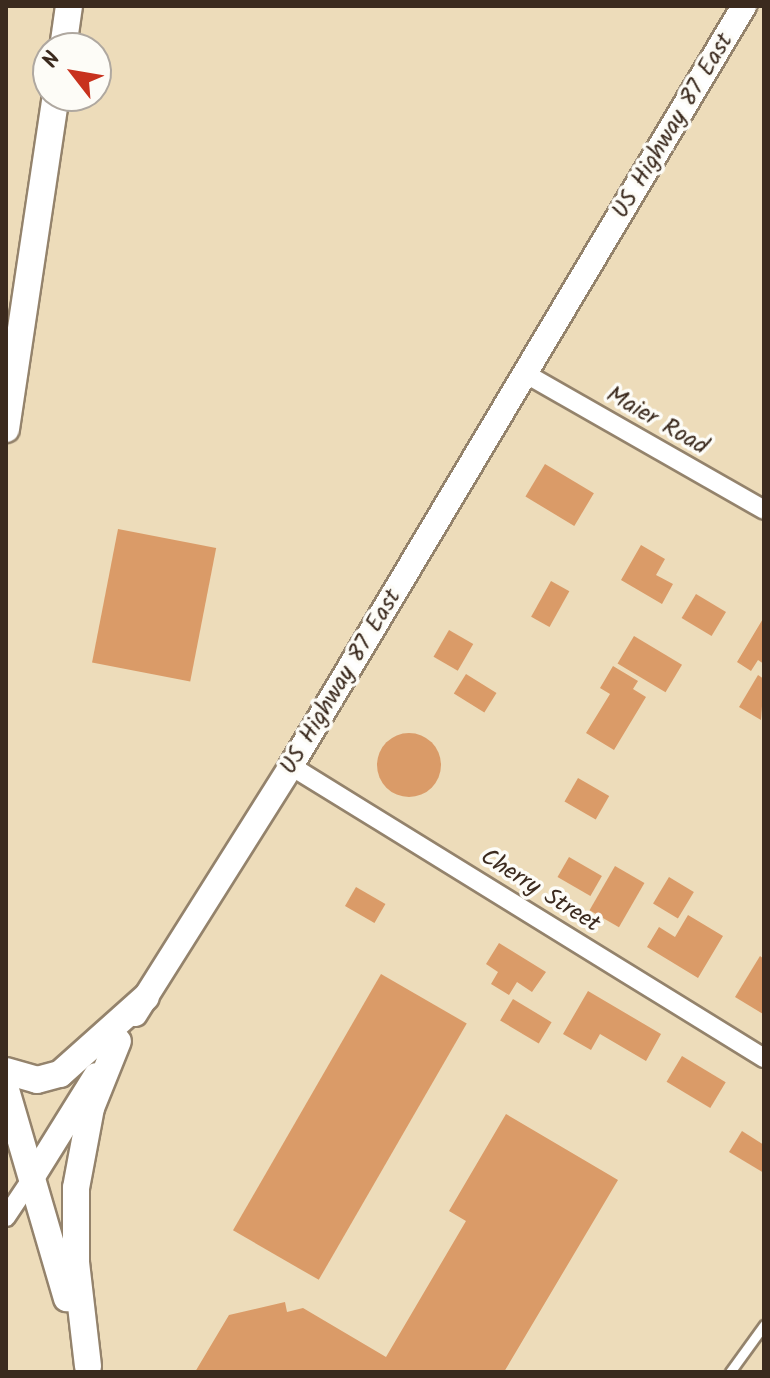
<!DOCTYPE html>
<style>
body{margin:0}
#map{position:relative;width:770px;height:1378px;overflow:hidden;background:#eddcba;font-family:Kalam,sans-serif}
div>[style]{position:absolute}
.building>*{inset:0;background:#da9b68;transform-origin:0 0}
.round{border-radius:50%}
.roads{filter:drop-shadow(2px 0 #94836c) drop-shadow(-2px 0 #94836c) drop-shadow(0 2px #94836c) drop-shadow(0 -2px #94836c)}
.service>*{height:9px;margin:-4.5px;padding:0 4.5px;transform-origin:4.5px;border-radius:4.5px;background:#fff}
.minor>*{height:18px;margin:-9px;padding:0 9px;transform-origin:9px;border-radius:9px;background:#fff}
.tertiary>*{height:24px;margin:-12px;padding:0 12px;transform-origin:12px;border-radius:12px;background:#fff}
.secondary>*{height:26px;margin:-13px;padding:0 13px;transform-origin:13px;border-radius:13px;background:#fff}
span{translate:-50% -50%;white-space:nowrap;text-align:center;line-height:1.15;-webkit-text-stroke:7px #fdfcf7;paint-order:stroke}
.street-label{font-size:24px;color:#3b2a1e}
.frame{position:absolute;inset:0;border:8px solid #3b2a1e;pointer-events:none}
.north{position:absolute;left:32px;top:32px;width:80px;height:80px;box-sizing:border-box;background:#fdfcf7;border:2px solid #afa8a0;border-radius:50%;rotate:301deg;font-size:22px;font-weight:700;line-height:32px;text-align:center;color:#3b2a1e}
.north::after{content:'';display:block;margin:auto;width:28px;height:36px;background:#c8321e;clip-path:polygon(50% 0,100% 100%,50% 72%,0 100%)}
</style>
<div id="map">
<div class="building">
<i style="left:545px;top:464px;width:57px;height:38px;rotate:31deg"></i>
<i style="left:118px;top:529px;width:100px;height:136px;rotate:11deg"></i>
<i style="clip-path:polygon(641px 545px,665px 559px,656px 575px,673px 584px,662px 604px,621px 580px)"></i>
<i style="left:551px;top:581px;width:21px;height:41px;rotate:29deg"></i>
<i style="left:696px;top:594px;width:35px;height:28px;rotate:31deg"></i>
<i style="clip-path:polygon(764px 617px,764px 664px,758px 660px,751px 671px,737px 662px)"></i>
<i style="left:449px;top:630px;width:28px;height:31px;rotate:30deg"></i>
<i style="left:634px;top:636px;width:56px;height:32px;rotate:31deg"></i>
<i style="clip-path:polygon(613px 666px,638px 681px,633px 689px,646px 697px,614px 750px,586px 733px,610px 694px,600px 688px)"></i>
<i style="left:466px;top:674px;width:36px;height:23px;rotate:32deg"></i>
<i style="clip-path:polygon(758px 675px,764px 679px,761px 720px,739px 707px)"></i>
<i class="round" style="left:377px;top:733px;width:64px;height:64px"></i>
<i style="left:578px;top:778px;width:36px;height:27px;rotate:30deg"></i>
<i style="left:569px;top:857px;width:38px;height:23px;rotate:30deg"></i>
<i style="left:615px;top:866px;width:34px;height:51px;rotate:30deg"></i>
<i style="left:669px;top:877px;width:29px;height:31px;rotate:31deg"></i>
<i style="left:356px;top:887px;width:34px;height:22px;rotate:30deg"></i>
<i style="clip-path:polygon(688px 915px,723px 936px,698px 978px,647px 947px,659px 927px,675px 937px)"></i>
<i style="clip-path:polygon(499px 943px,546px 972px,532px 992px,517px 982px,509px 995px,491px 984px,498px 972px,486px 964px)"></i>
<i style="clip-path:polygon(760px 956px,764px 959px,763px 1014px,735px 997px)"></i>
<i style="left:381px;top:974px;width:99px;height:296px;rotate:30deg"></i>
<i style="clip-path:polygon(588px 991px,661px 1034px,646px 1061px,600px 1034px,591px 1050px,563px 1034px)"></i>
<i style="left:513px;top:999px;width:45px;height:25px;rotate:31deg"></i>
<i style="left:682px;top:1056px;width:51px;height:30px;rotate:31deg"></i>
<i style="clip-path:polygon(506px 1114px,618px 1180px,504px 1372px,195px 1372px,229px 1315px,285px 1302px,287px 1312px,303px 1308px,386px 1357px,466px 1221px,449px 1211px)"></i>
<i style="clip-path:polygon(742px 1131px,764px 1145px,764px 1173px,729px 1152px)"></i>
</div>
<div class="roads">
<div class="service">
<i style="left:730px;top:1372px;width:58px;rotate:-54.1deg"></i>
</div>
<div class="minor">
<i style="left:526px;top:374px;width:274px;rotate:29.7deg"></i>
<i style="left:291px;top:766px;width:556px;rotate:31.69deg"></i>
<i style="left:6px;top:1217px;width:47px;rotate:-56.3deg"></i>
</div>
<div class="tertiary">
<i style="left:135px;top:1014px;width:293px;rotate:-57.8deg"></i>
<i style="left:291px;top:766px;width:885px;rotate:-59.2deg"></i>
<i style="left:32px;top:1178px;width:121px;rotate:-58.1deg"></i>
</div>
<div class="secondary">
<i style="left:63px;top:48px;width:42px;rotate:-81.9deg"></i>
<i style="left:6px;top:429px;width:337px;rotate:-81.5deg"></i>
<i style="left:6px;top:1071px;width:32px;rotate:16deg"></i>
<i style="left:37px;top:1080px;width:24px;rotate:-15deg"></i>
<i style="left:60px;top:1074px;width:115px;rotate:-41.8deg"></i>
<i style="left:6px;top:1090px;width:217px;rotate:73.7deg"></i>
<i style="left:88px;top:1366px;width:105px;rotate:-96.6deg"></i>
<i style="left:76px;top:1262px;width:74px;rotate:-90deg"></i>
<i style="left:76px;top:1188px;width:81px;rotate:-79.4deg"></i>
<i style="left:91px;top:1108px;width:72px;rotate:-68.1deg"></i>
</div>
</div>
<div class="street-label">
<span style="left:673px;top:126px;rotate:-59deg">US Highway 87 East</span>
<span style="left:657px;top:421px;rotate:30deg">Maier Road</span>
<span style="left:341px;top:682px;rotate:-59deg">US Highway 87 East</span>
<span style="left:540px;top:891px;rotate:32deg">Cherry Street</span>
</div>
<div class="frame"></div>
<div class="north">N</div>
</div>
